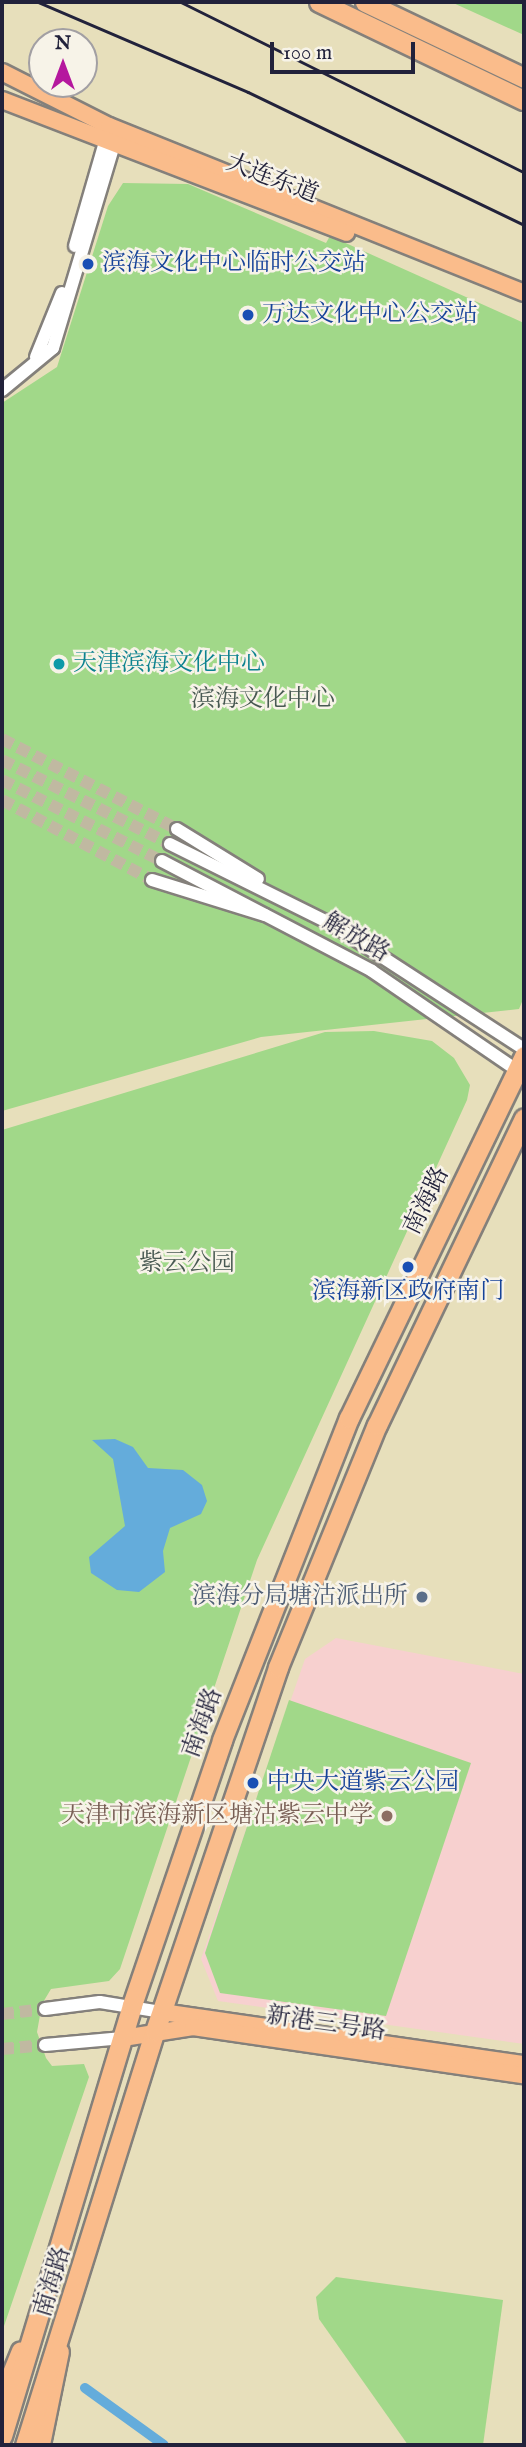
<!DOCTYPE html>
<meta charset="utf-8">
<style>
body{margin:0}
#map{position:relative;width:526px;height:2447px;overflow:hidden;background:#e7dfbb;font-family:"IM FELL English","Noto Serif SC",serif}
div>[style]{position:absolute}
.built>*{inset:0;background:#f7d0cf}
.green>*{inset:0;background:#a1d889}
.water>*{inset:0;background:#64acdb}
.canal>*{height:10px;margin:-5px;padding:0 5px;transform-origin:5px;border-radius:5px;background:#64acdb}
.minor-tunnel>*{height:12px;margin-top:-6px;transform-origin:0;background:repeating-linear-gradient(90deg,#c0b9a1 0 12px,transparent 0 18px)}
.roads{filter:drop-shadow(2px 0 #84807b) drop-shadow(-2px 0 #84807b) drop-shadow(0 2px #84807b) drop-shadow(0 -2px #84807b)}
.minor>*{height:12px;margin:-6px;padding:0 6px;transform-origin:6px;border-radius:6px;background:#fff}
.major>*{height:16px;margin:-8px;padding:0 8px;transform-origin:8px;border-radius:8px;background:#fabc8b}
.highway>*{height:19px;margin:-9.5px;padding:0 9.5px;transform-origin:9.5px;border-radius:9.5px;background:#fabc8b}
.rail>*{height:2.5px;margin:-1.25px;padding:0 1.25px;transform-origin:1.25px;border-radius:1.25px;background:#22223b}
.dots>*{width:19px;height:19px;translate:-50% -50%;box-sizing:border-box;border:4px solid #f7f3e8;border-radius:50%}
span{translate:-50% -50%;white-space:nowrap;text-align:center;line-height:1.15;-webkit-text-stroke:5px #f7f3e8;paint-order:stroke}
.street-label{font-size:24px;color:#22223b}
.transit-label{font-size:24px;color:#164399}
.left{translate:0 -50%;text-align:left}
.culture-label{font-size:24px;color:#0d838f}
.park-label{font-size:24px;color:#485952}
.service-label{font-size:24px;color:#4e5e75}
.right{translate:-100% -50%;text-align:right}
.education-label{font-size:24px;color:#785e54}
.frame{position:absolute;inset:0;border:4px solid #22223b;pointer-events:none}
.north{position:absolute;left:28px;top:28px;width:70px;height:70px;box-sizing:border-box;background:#f7f3e8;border:2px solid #a29fa3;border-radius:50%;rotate:0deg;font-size:19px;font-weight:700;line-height:28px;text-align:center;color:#22223b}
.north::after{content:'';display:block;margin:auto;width:24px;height:32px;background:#b5179e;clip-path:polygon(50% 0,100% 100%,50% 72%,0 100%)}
.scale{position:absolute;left:270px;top:42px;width:145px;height:32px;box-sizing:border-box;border:4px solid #22223b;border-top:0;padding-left:9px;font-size:21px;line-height:24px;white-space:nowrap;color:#22223b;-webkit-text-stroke:5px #f7f3e8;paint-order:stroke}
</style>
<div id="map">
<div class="built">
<i style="clip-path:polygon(336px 1638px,524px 1674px,524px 2044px,218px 2001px,201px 1959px,305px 1659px)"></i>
</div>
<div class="green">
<i style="clip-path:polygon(451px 2px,524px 2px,524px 35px)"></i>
<i style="clip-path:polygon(123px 183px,188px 184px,326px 243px,330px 236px,524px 323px,524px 997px,519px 1009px,261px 1037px,2px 1111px,2px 403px,57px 367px,108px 206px)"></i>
<i style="clip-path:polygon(374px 1031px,432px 1041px,454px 1058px,470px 1085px,467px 1100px,257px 1560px,120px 1969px,109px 1981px,51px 1989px,42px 2004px,37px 2032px,46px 2058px,52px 2066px,84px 2064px,89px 2077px,2px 2332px,2px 1130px,325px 1032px)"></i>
<i style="clip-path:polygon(289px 1700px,471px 1763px,386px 2016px,220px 1993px,205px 1953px)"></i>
<i style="clip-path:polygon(336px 2277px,503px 2300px,483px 2445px,408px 2445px,319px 2319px,316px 2297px)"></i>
</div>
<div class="water">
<i style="clip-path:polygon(115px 1439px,133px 1447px,148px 1468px,183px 1470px,202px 1485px,207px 1501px,201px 1514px,170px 1528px,163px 1551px,165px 1572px,139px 1592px,117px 1590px,91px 1573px,89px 1557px,125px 1526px,113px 1459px,92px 1440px)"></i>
</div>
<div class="canal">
<i style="left:85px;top:2388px;width:97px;rotate:35.8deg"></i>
</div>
<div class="minor-tunnel">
<i style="left:2px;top:739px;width:197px;rotate:27.2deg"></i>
<i style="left:2px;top:760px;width:188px;rotate:26.6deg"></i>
<i style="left:2px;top:780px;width:179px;rotate:26.9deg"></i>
<i style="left:2px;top:800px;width:170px;rotate:28.1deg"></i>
<i style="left:2px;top:2014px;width:43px;rotate:-6.6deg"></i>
<i style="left:2px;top:2049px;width:43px;rotate:-5.3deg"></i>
</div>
<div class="roads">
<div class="minor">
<i style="left:75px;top:246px;width:119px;rotate:-73.9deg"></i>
<i style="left:36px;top:357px;width:69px;rotate:-67.9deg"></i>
<i style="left:2px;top:390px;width:66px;rotate:-39.5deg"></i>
<i style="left:53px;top:348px;width:222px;rotate:-73.3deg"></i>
<i style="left:177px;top:829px;width:95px;rotate:31.7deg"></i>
<i style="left:170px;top:844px;width:182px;rotate:26.4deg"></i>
<i style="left:333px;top:925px;width:228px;rotate:33deg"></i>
<i style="left:162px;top:861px;width:237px;rotate:27.6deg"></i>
<i style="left:372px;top:971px;width:181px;rotate:34.4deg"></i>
<i style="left:152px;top:880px;width:118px;rotate:17.2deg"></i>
<i style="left:45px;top:2009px;width:55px;rotate:-7.3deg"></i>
<i style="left:100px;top:2002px;width:63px;rotate:9.2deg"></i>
<i style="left:45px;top:2045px;width:78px;rotate:-5.1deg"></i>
</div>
<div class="major">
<i style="left:2px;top:72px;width:120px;rotate:26.8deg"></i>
<i style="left:109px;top:126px;width:447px;rotate:21.9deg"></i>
<i style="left:2px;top:100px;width:369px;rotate:21.1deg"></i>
<i style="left:162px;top:2012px;width:366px;rotate:8.2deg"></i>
<i style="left:123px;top:2038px;width:71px;rotate:-8.9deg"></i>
<i style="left:193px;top:2027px;width:334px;rotate:8.3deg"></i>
<i style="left:2px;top:2395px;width:48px;rotate:-67.8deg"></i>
<i style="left:42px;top:2445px;width:95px;rotate:-78.5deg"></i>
</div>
<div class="highway">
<i style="left:319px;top:2px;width:227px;rotate:25.6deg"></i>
<i style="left:365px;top:2px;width:176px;rotate:25.5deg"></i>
<i style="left:2px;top:2436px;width:450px;rotate:-73.2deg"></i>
<i style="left:132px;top:2005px;width:280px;rotate:-71.2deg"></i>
<i style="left:222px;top:1740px;width:346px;rotate:-68.5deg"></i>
<i style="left:349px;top:1418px;width:402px;rotate:-64.2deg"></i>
<i style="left:25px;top:2445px;width:434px;rotate:-72.6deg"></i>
<i style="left:155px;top:2031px;width:384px;rotate:-71.3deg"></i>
<i style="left:278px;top:1667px;width:261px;rotate:-67.8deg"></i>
<i style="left:377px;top:1425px;width:340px;rotate:-64.4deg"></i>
</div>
</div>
<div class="rail">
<i style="left:38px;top:2px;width:228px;rotate:23.2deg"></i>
<i style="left:248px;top:92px;width:306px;rotate:25.7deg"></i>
<i style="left:181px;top:2px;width:383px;rotate:26.4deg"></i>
</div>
<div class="dots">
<i style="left:88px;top:264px;background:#1a4fb4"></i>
<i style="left:248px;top:315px;background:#1a4fb4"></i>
<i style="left:59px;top:664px;background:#0f9aa8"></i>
<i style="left:408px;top:1267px;background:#1a4fb4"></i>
<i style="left:422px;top:1597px;background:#5c6f8a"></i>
<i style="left:253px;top:1783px;background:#1a4fb4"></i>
<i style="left:387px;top:1816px;background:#8d6e63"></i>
</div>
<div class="street-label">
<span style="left:272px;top:179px;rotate:21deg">大连东道</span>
<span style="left:356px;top:938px;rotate:30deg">解放路</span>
<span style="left:427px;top:1201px;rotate:-64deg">南海路</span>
<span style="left:203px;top:1723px;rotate:-70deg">南海路</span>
<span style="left:326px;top:2024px;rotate:8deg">新港三号路</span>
<span style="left:53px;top:2282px;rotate:-73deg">南海路</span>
</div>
<div class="transit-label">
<span class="left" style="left:102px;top:264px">滨海文化中心临时公交站</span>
<span class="left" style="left:262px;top:315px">万达文化中心公交站</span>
<span style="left:408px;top:1292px">滨海新区政府南门</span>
<span class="left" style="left:267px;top:1783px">中央大道紫云公园</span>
</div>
<div class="culture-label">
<span class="left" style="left:73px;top:664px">天津滨海文化中心</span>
</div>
<div class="park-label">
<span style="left:263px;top:700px">滨海文化中心</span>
<span style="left:187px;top:1264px">紫云公园</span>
</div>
<div class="service-label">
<span class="right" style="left:408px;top:1597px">滨海分局塘沽派出所</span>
</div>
<div class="education-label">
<span class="right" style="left:373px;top:1816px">天津市滨海新区塘沽紫云中学</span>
</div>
<div class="frame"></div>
<div class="north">N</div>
<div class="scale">100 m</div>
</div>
